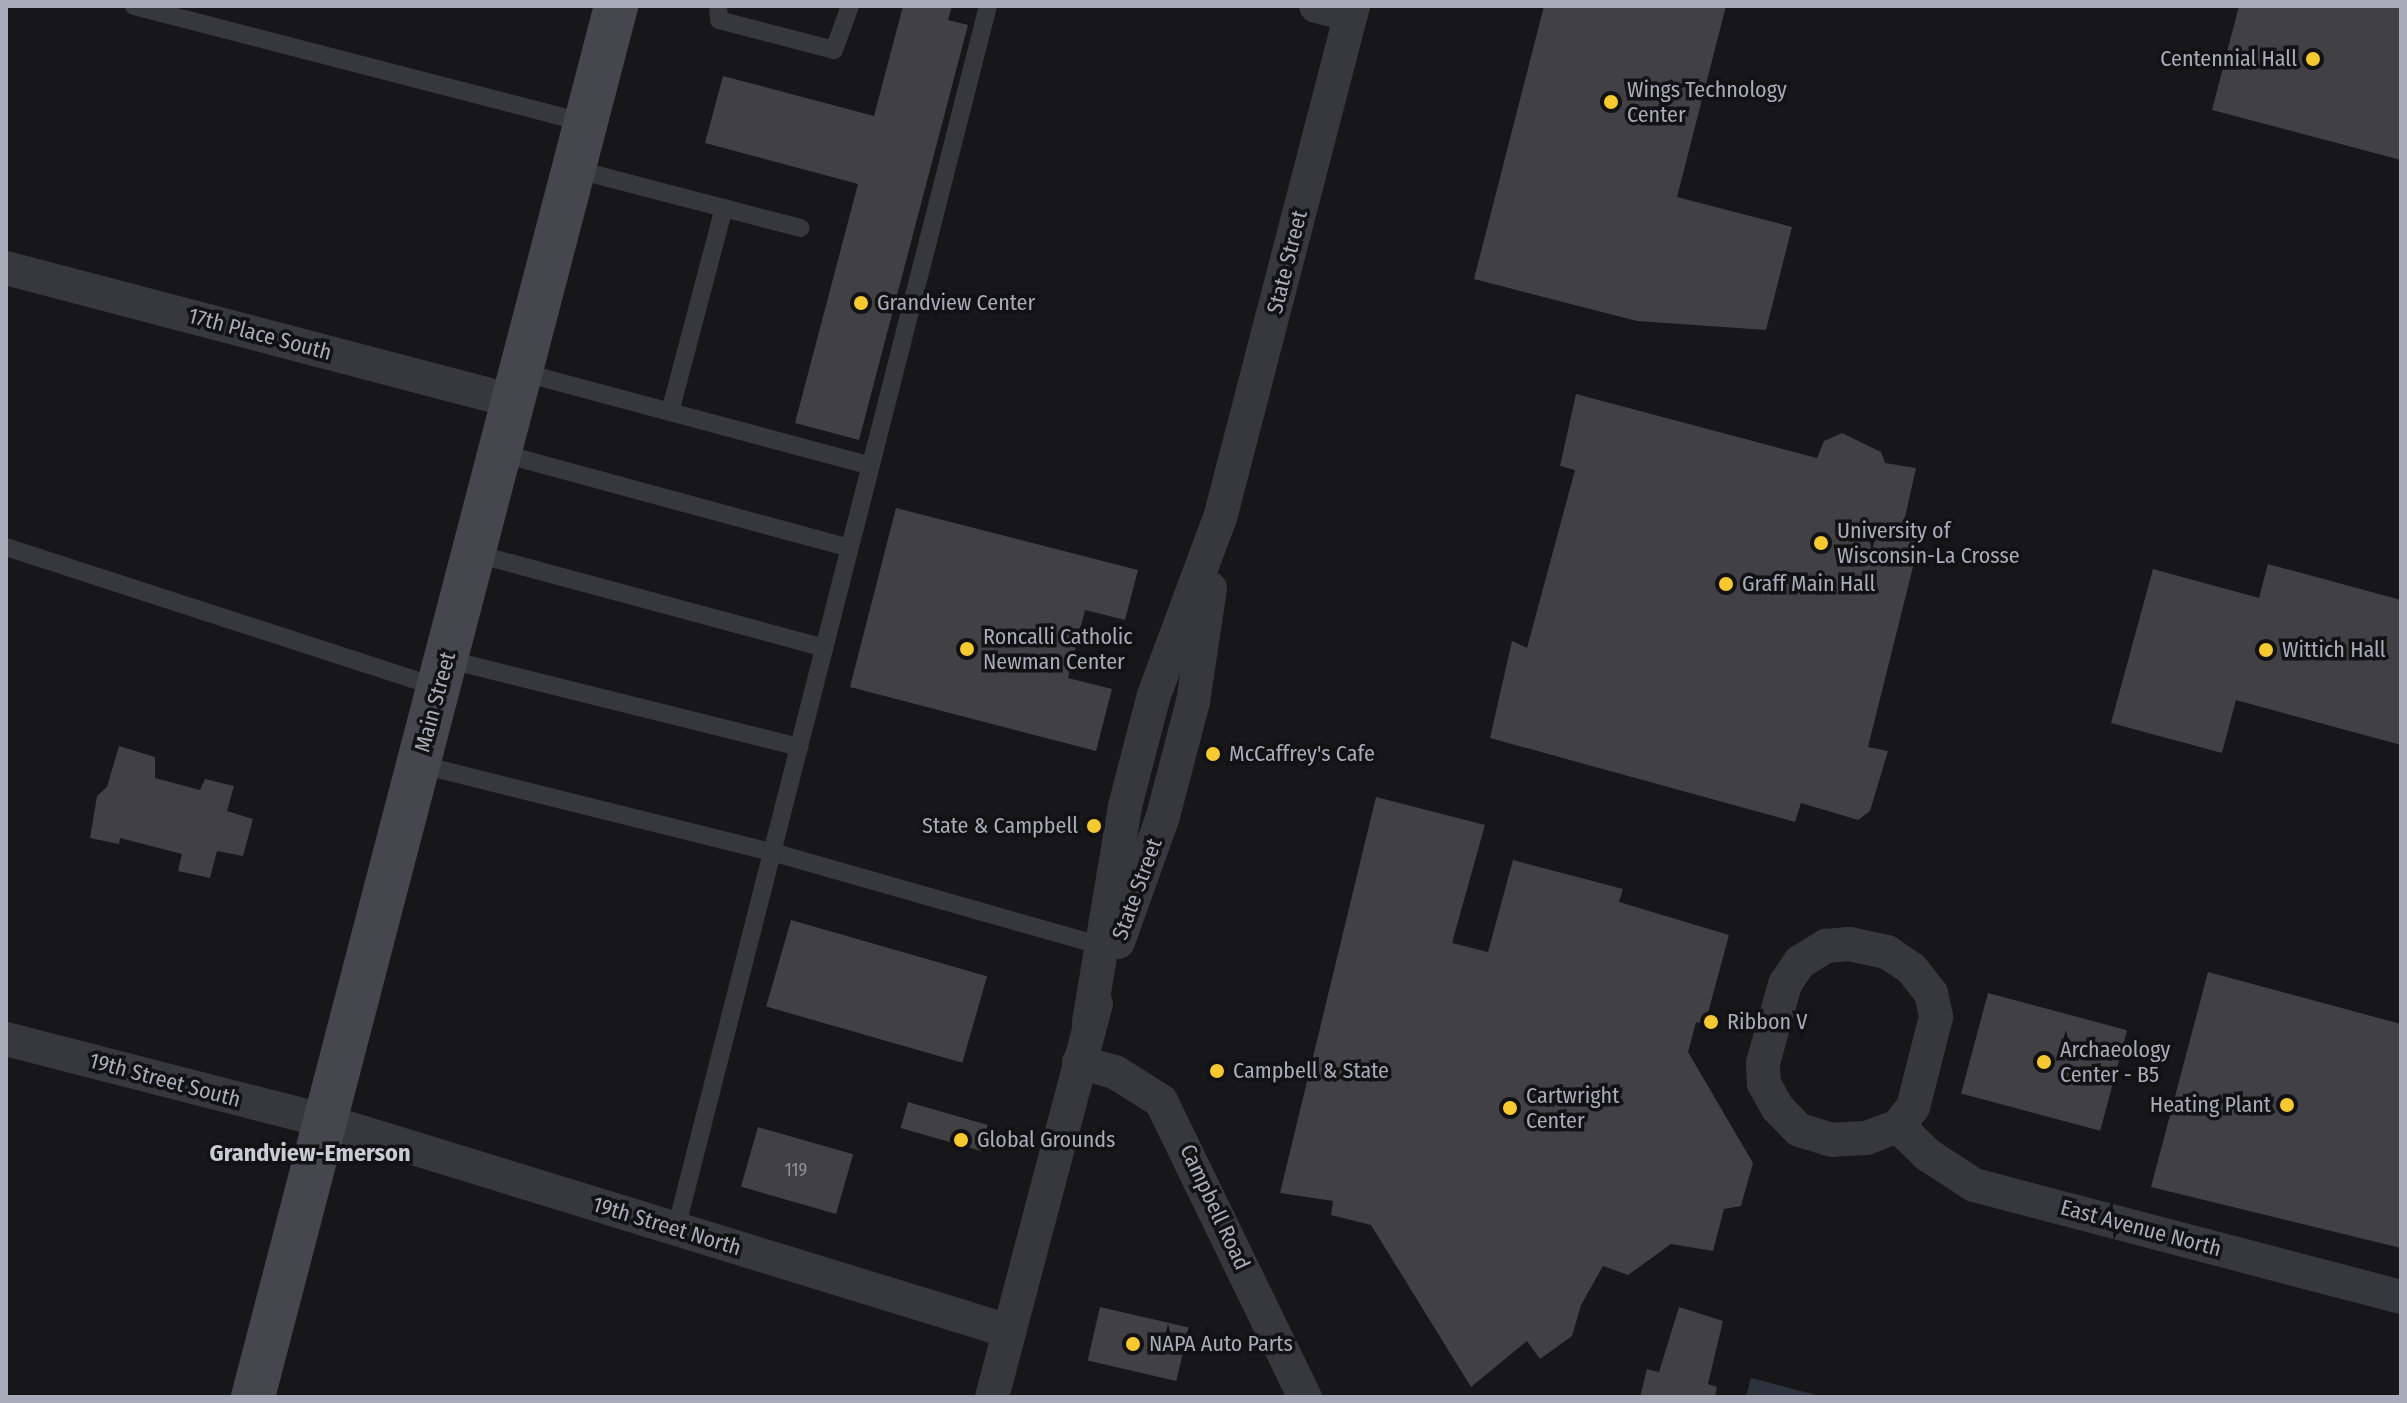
<!DOCTYPE html>
<style>
body{margin:0}
#map{position:relative;width:2407px;height:1403px;overflow:hidden;background:#171618;font-family:"Fira Sans Condensed",sans-serif}
div>[style]{position:absolute}
.water>*{inset:0;background:#2c333d}
.building>*{inset:0;background:#414045;transform-origin:0 0}
.lane>*{height:18px;margin:-9px;padding:0 9px;transform-origin:9px;border-radius:9px;background:#37383d}
.street>*{height:34px;margin:-17px;padding:0 17px;transform-origin:17px;border-radius:17px;background:#37383d}
.secondary>*{height:44px;margin:-22px;padding:0 22px;transform-origin:22px;border-radius:22px;background:#45464e}
.dots>*{width:22px;height:22px;translate:-50% -50%;box-sizing:border-box;border:4px solid #121113;border-radius:50%}
span{translate:-50% -50%;white-space:nowrap;text-align:center;line-height:1.15;-webkit-text-stroke:7px #121113;paint-order:stroke}
.number-label{font-size:18px;color:#8e909c}
.number-label span{-webkit-text-stroke-width:0}
.poi-label{font-size:22px;color:#a8abb9}
.right{translate:-100% -50%;text-align:right}
.left{translate:0 -50%;text-align:left}
.street-label{font-size:22px;color:#a8abb9}
.neighbourhood-label{font-size:24px;color:#c9cbd5;font-weight:700}
.frame{position:absolute;inset:0;border:8px solid #a8abb9;pointer-events:none}
</style>
<div id="map">
<div class="water">
<i style="clip-path:polygon(1751px 1378px,1824px 1397px,1746px 1397px)"></i>
</div>
<div class="building">
<i style="clip-path:polygon(903px 6px,952px 6px,948px 20px,968px 25px,859px 440px,795px 423px,858px 184px,705px 143px,723px 76px,874px 116px)"></i>
<i style="clip-path:polygon(1544px 6px,1726px 6px,1677px 197px,1792px 227px,1766px 330px,1637px 321px,1474px 279px)"></i>
<i style="clip-path:polygon(2239px 6px,2401px 6px,2401px 160px,2212px 110px)"></i>
<i style="clip-path:polygon(1576px 394px,1817px 458px,1824px 441px,1842px 433px,1881px 452px,1885px 463px,1916px 468px,1904px 522px,1923px 527px,1868px 747px,1888px 751px,1870px 811px,1858px 820px,1801px 803px,1795px 822px,1490px 738px,1512px 641px,1527px 648px,1575px 470px,1560px 466px)"></i>
<i style="clip-path:polygon(896px 508px,1138px 570px,1125px 620px,1085px 610px,1068px 678px,1112px 689px,1096px 751px,850px 687px)"></i>
<i style="clip-path:polygon(2268px 564px,2401px 600px,2401px 745px,2236px 700px,2222px 753px,2111px 723px,2153px 569px,2259px 598px)"></i>
<i style="clip-path:polygon(119px 746px,155px 757px,155px 778px,200px 790px,205px 779px,234px 786px,227px 811px,253px 819px,243px 856px,217px 851px,210px 878px,178px 871px,182px 854px,120px 838px,119px 844px,90px 838px,97px 796px,107px 787px)"></i>
<i style="clip-path:polygon(1376px 797px,1485px 825px,1452px 943px,1488px 952px,1513px 860px,1623px 889px,1619px 902px,1729px 935px,1705px 1024px,1696px 1022px,1688px 1052px,1753px 1163px,1741px 1206px,1724px 1209px,1713px 1251px,1671px 1244px,1628px 1275px,1603px 1266px,1581px 1305px,1572px 1336px,1540px 1359px,1527px 1341px,1471px 1387px,1371px 1225px,1331px 1215px,1333px 1201px,1280px 1193px)"></i>
<i style="left:791px;top:920px;width:204px;height:90px;rotate:16deg"></i>
<i style="clip-path:polygon(2208px 972px,2401px 1024px,2401px 1248px,2151px 1187px)"></i>
<i style="left:1988px;top:993px;width:144px;height:104px;rotate:15deg"></i>
<i style="left:908px;top:1102px;width:83px;height:27px;rotate:16deg"></i>
<i style="left:758px;top:1127px;width:99px;height:62px;rotate:16deg"></i>
<i style="left:1100px;top:1307px;width:91px;height:55px;rotate:13deg"></i>
<i style="clip-path:polygon(1679px 1307px,1723px 1321px,1708px 1384px,1717px 1387px,1715px 1397px,1640px 1397px,1647px 1369px,1659px 1372px)"></i>
</div>
<div class="lane">
<i style="left:134px;top:6px;width:466px;rotate:14.5deg"></i>
<i style="left:718px;top:6px;width:14px;rotate:86deg"></i>
<i style="left:719px;top:20px;width:119px;rotate:14.6deg"></i>
<i style="left:834px;top:50px;width:47px;rotate:-70deg"></i>
<i style="left:574px;top:169px;width:234px;rotate:14.6deg"></i>
<i style="left:521px;top:372px;width:362px;rotate:15deg"></i>
<i style="left:670px;top:412px;width:211px;rotate:-75.2deg"></i>
<i style="left:500px;top:453px;width:362px;rotate:15.2deg"></i>
<i style="left:6px;top:547px;width:454px;rotate:18deg"></i>
<i style="left:473px;top:553px;width:364px;rotate:15.1deg"></i>
<i style="left:446px;top:659px;width:364px;rotate:14deg"></i>
<i style="left:418px;top:764px;width:365px;rotate:14deg"></i>
<i style="left:772px;top:852px;width:343px;rotate:15.9deg"></i>
<i style="left:676px;top:1229px;width:1262px;rotate:-75.69deg"></i>
</div>
<div class="street">
<i style="left:1316px;top:6px;width:36px;rotate:14deg"></i>
<i style="left:6px;top:268px;width:524px;rotate:14.7deg"></i>
<i style="left:1118px;top:942px;width:134px;rotate:-70.3deg"></i>
<i style="left:1163px;top:816px;width:118px;rotate:-75.3deg"></i>
<i style="left:1193px;top:702px;width:115px;rotate:-81.5deg"></i>
<i style="left:1849px;top:944px;width:39px;rotate:12deg"></i>
<i style="left:1887px;top:952px;width:30px;rotate:34deg"></i>
<i style="left:1912px;top:969px;width:31px;rotate:52deg"></i>
<i style="left:1931px;top:993px;width:25px;rotate:78deg"></i>
<i style="left:1936px;top:1017px;width:93px;rotate:104.3deg"></i>
<i style="left:1913px;top:1107px;width:24px;rotate:128deg"></i>
<i style="left:1898px;top:1126px;width:34px;rotate:159deg"></i>
<i style="left:1866px;top:1138px;width:34px;rotate:177deg"></i>
<i style="left:1832px;top:1140px;width:34px;rotate:-163deg"></i>
<i style="left:1799px;top:1130px;width:32px;rotate:-134deg"></i>
<i style="left:1777px;top:1107px;width:26px;rotate:-119deg"></i>
<i style="left:1764px;top:1084px;width:21px;rotate:-93deg"></i>
<i style="left:1763px;top:1063px;width:82px;rotate:-74.4deg"></i>
<i style="left:1785px;top:984px;width:27px;rotate:-56deg"></i>
<i style="left:1800px;top:962px;width:31px;rotate:-32deg"></i>
<i style="left:1826px;top:946px;width:23px;rotate:-5deg"></i>
<i style="left:1089px;top:1022px;width:219px;rotate:-80.5deg"></i>
<i style="left:1125px;top:806px;width:115px;rotate:-75.4deg"></i>
<i style="left:1154px;top:695px;width:189px;rotate:-69.6deg"></i>
<i style="left:1220px;top:518px;width:529px;rotate:-75.44deg"></i>
<i style="left:6px;top:1039px;width:329px;rotate:14.4deg"></i>
<i style="left:325px;top:1121px;width:716px;rotate:17.07deg"></i>
<i style="left:1079px;top:1062px;width:37px;rotate:16deg"></i>
<i style="left:1115px;top:1072px;width:54px;rotate:32.2deg"></i>
<i style="left:1161px;top:1101px;width:329px;rotate:64.1deg"></i>
<i style="left:1898px;top:1126px;width:42px;rotate:44deg"></i>
<i style="left:1928px;top:1155px;width:55px;rotate:33.1deg"></i>
<i style="left:1974px;top:1185px;width:441px;rotate:14.7deg"></i>
<i style="left:992px;top:1397px;width:407px;rotate:-75.2deg"></i>
</div>
<div class="secondary">
<i style="left:253px;top:1397px;width:1438px;rotate:-75.37deg"></i>
</div>
<div class="dots">
<i style="left:2313px;top:59px;background:#f6c931"></i>
<i style="left:1611px;top:102px;background:#f6c931"></i>
<i style="left:861px;top:303px;background:#f6c931"></i>
<i style="left:1821px;top:543px;background:#f6c931"></i>
<i style="left:1726px;top:584px;background:#f6c931"></i>
<i style="left:967px;top:649px;background:#f6c931"></i>
<i style="left:2266px;top:650px;background:#f6c931"></i>
<i style="left:1213px;top:754px;background:#f6c931"></i>
<i style="left:1094px;top:826px;background:#f6c931"></i>
<i style="left:1711px;top:1022px;background:#f6c931"></i>
<i style="left:2044px;top:1062px;background:#f6c931"></i>
<i style="left:1217px;top:1071px;background:#f6c931"></i>
<i style="left:2287px;top:1105px;background:#f6c931"></i>
<i style="left:1510px;top:1108px;background:#f6c931"></i>
<i style="left:961px;top:1140px;background:#f6c931"></i>
<i style="left:1133px;top:1344px;background:#f6c931"></i>
</div>
<div class="number-label">
<span style="left:796px;top:1170px">119</span>
</div>
<div class="poi-label">
<span class="right" style="left:2297px;top:59px">Centennial Hall</span>
<span class="left" style="left:1627px;top:102px">Wings Technology<br>Center</span>
<span class="left" style="left:877px;top:303px">Grandview Center</span>
<span class="left" style="left:1837px;top:543px">University of<br>Wisconsin-La Crosse</span>
<span class="left" style="left:1742px;top:584px">Graff Main Hall</span>
<span class="left" style="left:983px;top:649px">Roncalli Catholic<br>Newman Center</span>
<span class="left" style="left:2282px;top:650px">Wittich Hall</span>
<span class="left" style="left:1229px;top:754px">McCaffrey's Cafe</span>
<span class="right" style="left:1078px;top:826px">State &amp; Campbell</span>
<span class="left" style="left:1727px;top:1022px">Ribbon V</span>
<span class="left" style="left:2060px;top:1062px">Archaeology<br>Center - B5</span>
<span class="left" style="left:1233px;top:1071px">Campbell &amp; State</span>
<span class="left" style="left:1526px;top:1108px">Cartwright<br>Center</span>
<span class="right" style="left:2271px;top:1105px">Heating Plant</span>
<span class="left" style="left:977px;top:1140px">Global Grounds</span>
<span class="left" style="left:1149px;top:1344px">NAPA Auto Parts</span>
</div>
<div class="street-label">
<span style="left:1287px;top:262px;rotate:-76deg">State Street</span>
<span style="left:260px;top:334px;rotate:15deg">17th Place South</span>
<span style="left:435px;top:702px;rotate:-75deg">Main Street</span>
<span style="left:1137px;top:889px;rotate:-70deg">State Street</span>
<span style="left:165px;top:1080px;rotate:15deg">19th Street South</span>
<span style="left:1215px;top:1207px;rotate:65deg">Campbell Road</span>
<span style="left:667px;top:1226px;rotate:17deg">19th Street North</span>
<span style="left:2141px;top:1228px;rotate:15deg">East Avenue North</span>
</div>
<div class="neighbourhood-label">
<span style="left:310px;top:1154px">Grandview-Emerson</span>
</div>
<div class="frame"></div>
</div>
